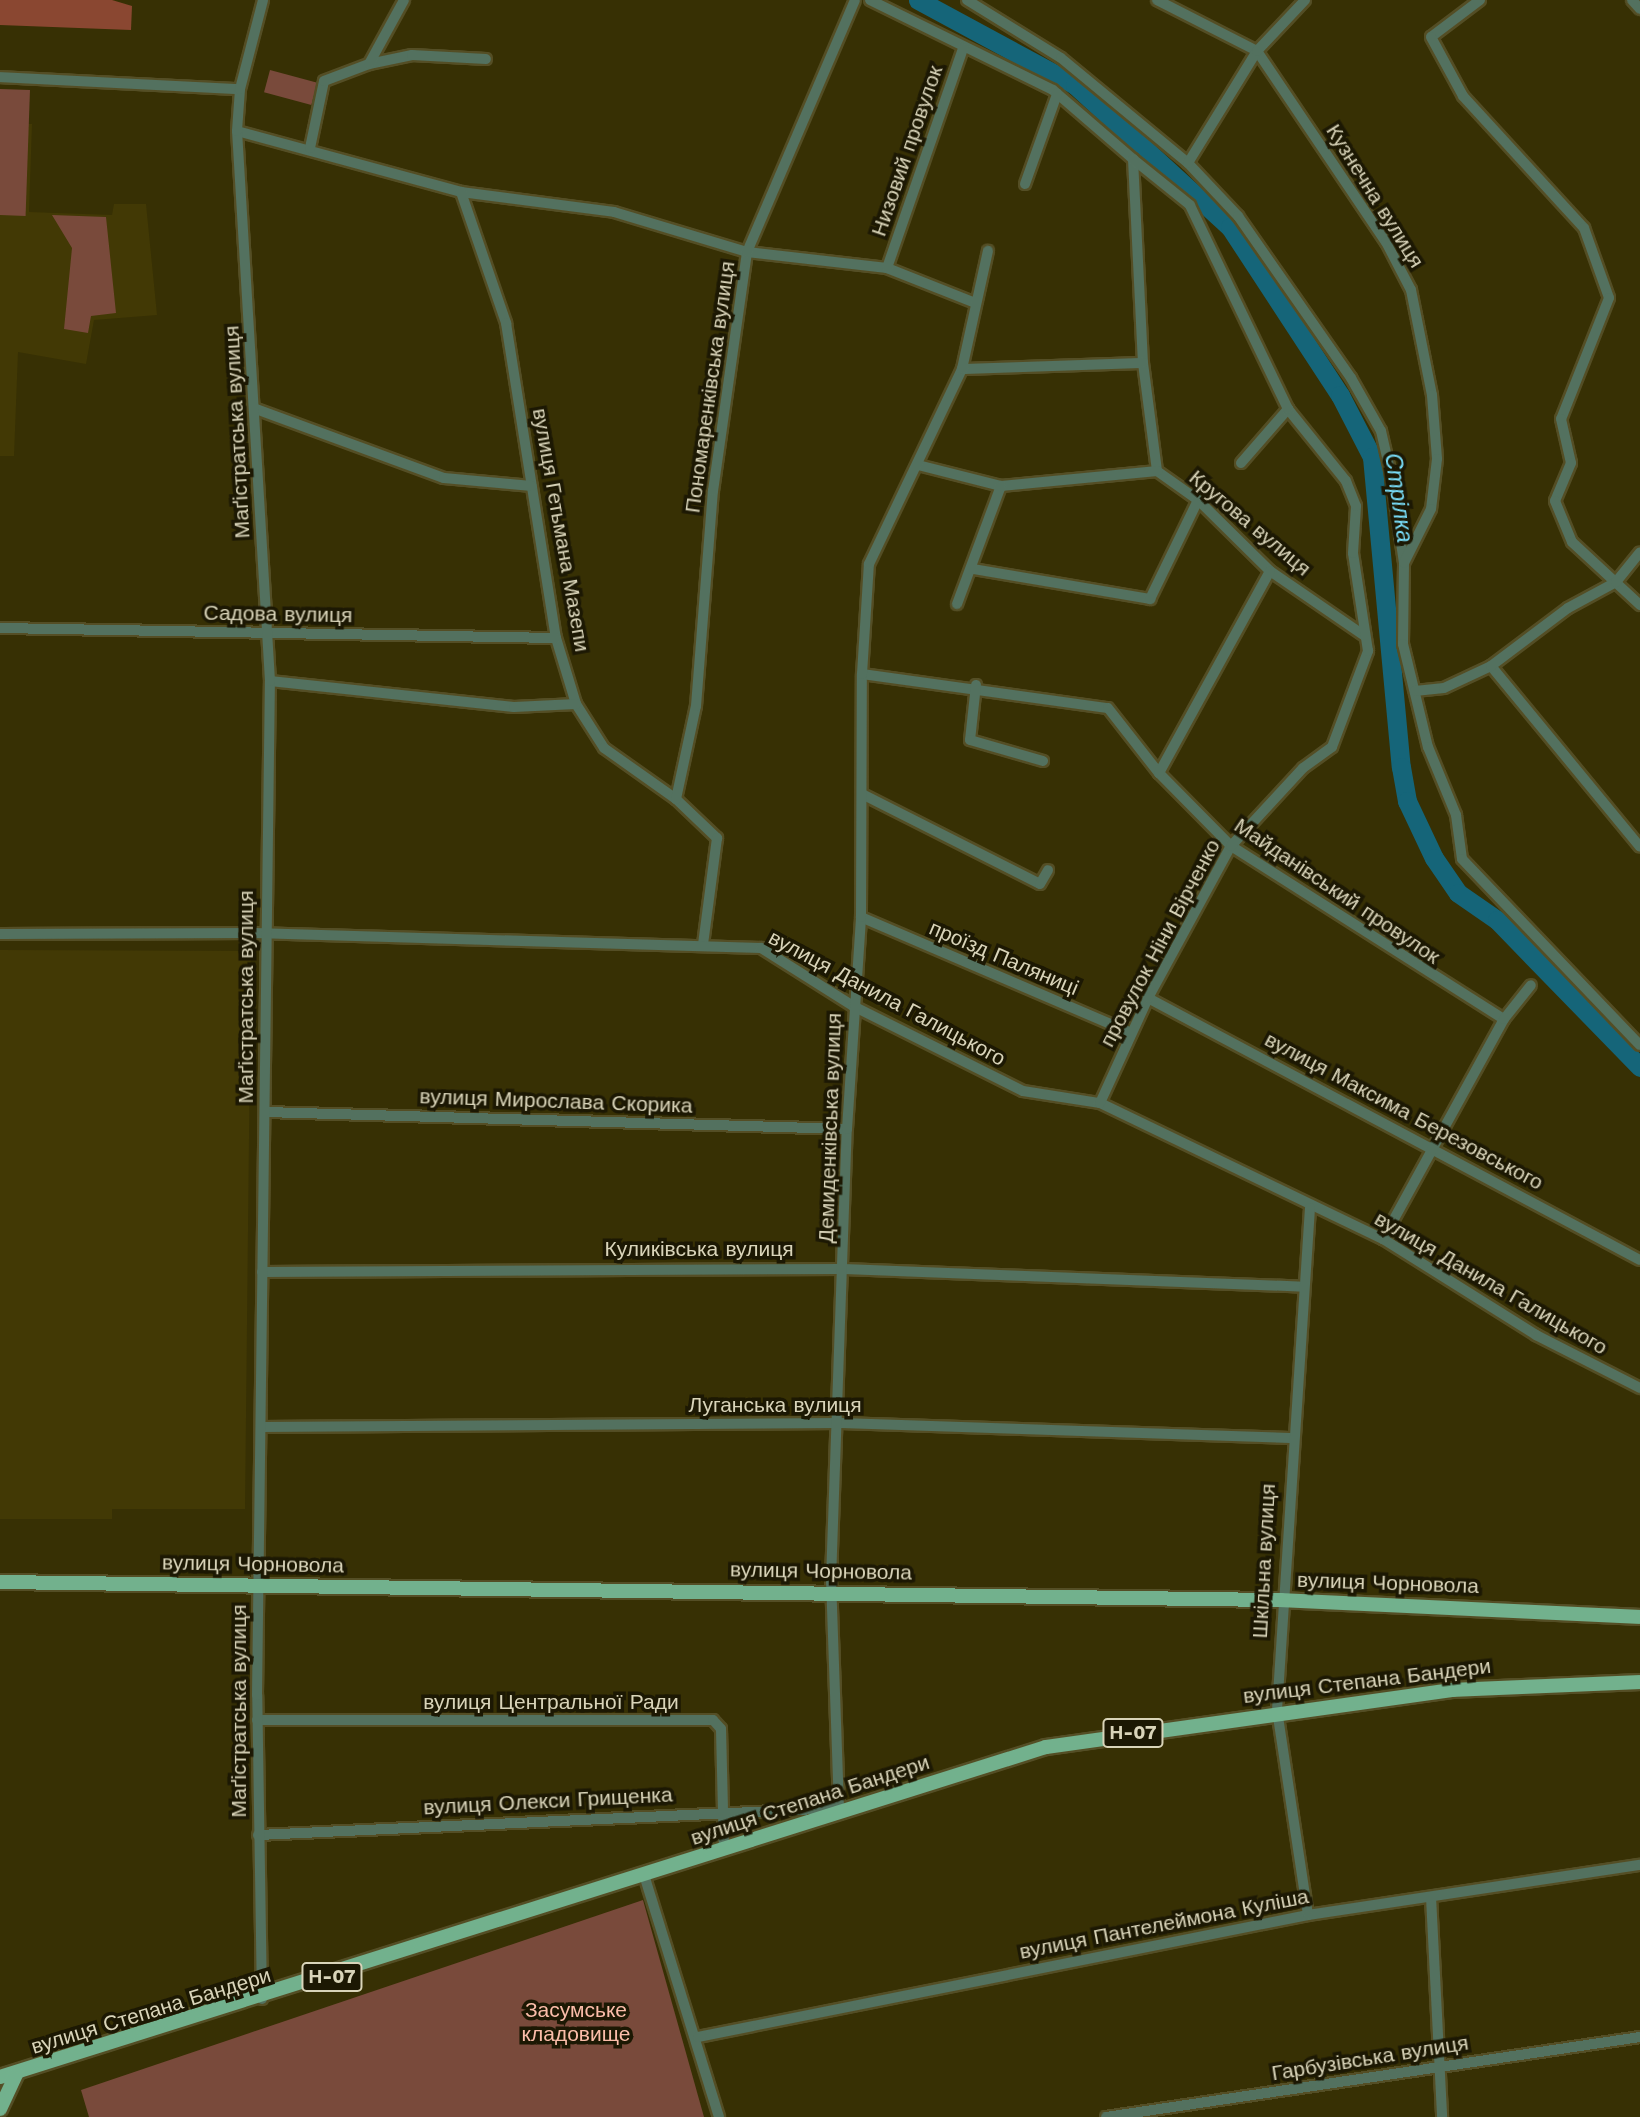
<!DOCTYPE html>
<meta charset="utf-8">
<style>
body{margin:0}
#map{position:relative;width:1640px;height:2117px;overflow:hidden;background:#373004;font-family:"Work Sans",sans-serif}
div>[style]{position:absolute}
.built>*{inset:0;background:#423905}
.green>*{inset:0;background:#794a3b;transform-origin:0 0}
.forest>*{inset:0;background:#8a4731}
.river>*{height:19px;margin:-9.5px;padding:0 9.5px;transform-origin:9.5px;border-radius:9.5px;background:#156579}
.roads{filter:drop-shadow(2px 0 #544e25) drop-shadow(-2px 0 #544e25) drop-shadow(0 2px #544e25) drop-shadow(0 -2px #544e25)}
.minor>*{height:10px;margin:-5px;padding:0 5px;transform-origin:5px;border-radius:5px;background:#53715f}
.major>*{height:14px;margin:-7px;padding:0 7px;transform-origin:7px;border-radius:7px;background:#72b18d}
span{translate:-50% -50%;white-space:nowrap;text-align:center;line-height:1.15;-webkit-text-stroke:7px #1c1803;paint-order:stroke}
.shield-label span{padding:2px 5px;background:#1c1803;border:2px solid;border-radius:5px;-webkit-text-stroke-width:0}
.shield-label{font-size:19px;color:#d9d4b9;font-weight:700}
.street-label{font-size:21px;color:#d9d4b9}
.park-label{font-size:21px;color:#fbbda9}
.water-label{font-size:23px;color:#7adffb;font-style:italic}
</style>
<div id="map">
<div class="built">
<i style="clip-path:polygon(0 123px,32px 124px,29px 212px,112px 215px,114px 204px,146px 204px,157px 315px,94px 320px,86px 364px,18px 352px,14px 456px,0 456px)"></i>
<i style="clip-path:polygon(0 950px,251px 951px,245px 1509px,112px 1509px,112px 1519px,0 1519px)"></i>
</div>
<div class="green">
<i style="left:270px;top:70px;width:49px;height:23px;rotate:15deg"></i>
<i style="left:0;top:89px;width:30px;height:126px;rotate:2deg"></i>
<i style="clip-path:polygon(52px 215px,106px 217px,116px 313px,91px 316px,88px 333px,64px 329px,72px 248px)"></i>
<i style="clip-path:polygon(643px 1900px,704px 2117px,89px 2117px,81px 2090px)"></i>
</div>
<div class="forest">
<i style="clip-path:polygon(0 0,112px 0,132px 6px,131px 30px,0 25px)"></i>
</div>
<div class="river">
<i style="left:918px;top:0;width:179px;rotate:28.4deg"></i>
<i style="left:1075px;top:85px;width:210px;rotate:42.5deg"></i>
<i style="left:1230px;top:227px;width:201px;rotate:56.8deg"></i>
<i style="left:1340px;top:395px;width:70px;rotate:62.7deg"></i>
<i style="left:1372px;top:457px;width:311px;rotate:84.7deg"></i>
<i style="left:1401px;top:767px;width:35px;rotate:80deg"></i>
<i style="left:1407px;top:801px;width:63px;rotate:64.7deg"></i>
<i style="left:1434px;top:858px;width:42px;rotate:55.6deg"></i>
<i style="left:1458px;top:893px;width:47px;rotate:34.7deg"></i>
<i style="left:1497px;top:920px;width:205px;rotate:45.8deg"></i>
</div>
<div class="roads">
<div class="minor">
<i style="left:870px;top:0;width:204px;rotate:26.2deg"></i>
<i style="left:1053px;top:90px;width:106px;rotate:40.8deg"></i>
<i style="left:1133px;top:159px;width:204px;rotate:87.2deg"></i>
<i style="left:1143px;top:363px;width:109px;rotate:82.6deg"></i>
<i style="left:1157px;top:471px;width:50px;rotate:35.3deg"></i>
<i style="left:1198px;top:500px;width:101px;rotate:44.6deg"></i>
<i style="left:1270px;top:571px;width:115px;rotate:34.4deg"></i>
<i style="left:967px;top:0;width:110px;rotate:31.7deg"></i>
<i style="left:1061px;top:58px;width:165px;rotate:39.6deg"></i>
<i style="left:1188px;top:163px;width:73px;rotate:46.7deg"></i>
<i style="left:1238px;top:216px;width:198px;rotate:55.1deg"></i>
<i style="left:1351px;top:378px;width:61px;rotate:60.5deg"></i>
<i style="left:1381px;top:431px;width:39px;rotate:77deg"></i>
<i style="left:1390px;top:469px;width:95px;rotate:81.5deg"></i>
<i style="left:1404px;top:563px;width:81px;rotate:90.7deg"></i>
<i style="left:1403px;top:644px;width:106px;rotate:76.4deg"></i>
<i style="left:1428px;top:747px;width:74px;rotate:67.6deg"></i>
<i style="left:1456px;top:815px;width:44px;rotate:82.2deg"></i>
<i style="left:1462px;top:859px;width:257px;rotate:46.3deg"></i>
<i style="left:1157px;top:0;width:112px;rotate:27deg"></i>
<i style="left:1257px;top:51px;width:230px;rotate:56deg"></i>
<i style="left:1386px;top:242px;width:54px;rotate:62.5deg"></i>
<i style="left:1411px;top:290px;width:107px;rotate:78.7deg"></i>
<i style="left:1432px;top:395px;width:64px;rotate:85.5deg"></i>
<i style="left:1437px;top:459px;width:50px;rotate:96.8deg"></i>
<i style="left:1431px;top:509px;width:60px;rotate:116.6deg"></i>
<i style="left:1480px;top:0;width:61px;rotate:142.9deg"></i>
<i style="left:1431px;top:37px;width:67px;rotate:61.5deg"></i>
<i style="left:1463px;top:96px;width:179px;rotate:47.5deg"></i>
<i style="left:1584px;top:228px;width:74px;rotate:70.3deg"></i>
<i style="left:1609px;top:298px;width:130px;rotate:111.6deg"></i>
<i style="left:1561px;top:419px;width:45px;rotate:77.2deg"></i>
<i style="left:1571px;top:463px;width:41px;rotate:112.8deg"></i>
<i style="left:1555px;top:501px;width:44px;rotate:67.5deg"></i>
<i style="left:1572px;top:542px;width:93px;rotate:42.8deg"></i>
<i style="left:1632px;top:0;width:12px;rotate:48deg"></i>
<i style="left:369px;top:64px;width:44px;rotate:-11.8deg"></i>
<i style="left:412px;top:55px;width:74px;rotate:3.1deg"></i>
<i style="left:0;top:77px;width:240px;rotate:2.9deg"></i>
<i style="left:237px;top:131px;width:232px;rotate:15.2deg"></i>
<i style="left:461px;top:192px;width:154px;rotate:7.4deg"></i>
<i style="left:614px;top:212px;width:139px;rotate:16.7deg"></i>
<i style="left:747px;top:252px;width:141px;rotate:6.5deg"></i>
<i style="left:887px;top:268px;width:92px;rotate:21.6deg"></i>
<i style="left:310px;top:148px;width:68px;rotate:-78.2deg"></i>
<i style="left:324px;top:81px;width:48px;rotate:-20.7deg"></i>
<i style="left:369px;top:64px;width:73px;rotate:-61.3deg"></i>
<i style="left:1188px;top:163px;width:132px;rotate:-58.4deg"></i>
<i style="left:1257px;top:51px;width:70px;rotate:-46.7deg"></i>
<i style="left:1025px;top:184px;width:96px;rotate:-70.4deg"></i>
<i style="left:461px;top:192px;width:139px;rotate:71deg"></i>
<i style="left:506px;top:323px;width:319px;rotate:81deg"></i>
<i style="left:556px;top:638px;width:69px;rotate:73.1deg"></i>
<i style="left:576px;top:704px;width:52px;rotate:57.5deg"></i>
<i style="left:604px;top:748px;width:88px;rotate:35.3deg"></i>
<i style="left:676px;top:799px;width:57px;rotate:43.6deg"></i>
<i style="left:717px;top:838px;width:107px;rotate:97.5deg"></i>
<i style="left:887px;top:268px;width:233px;rotate:-70.9deg"></i>
<i style="left:962px;top:369px;width:181px;rotate:-1.9deg"></i>
<i style="left:256px;top:409px;width:200px;rotate:20.2deg"></i>
<i style="left:444px;top:478px;width:88px;rotate:5.2deg"></i>
<i style="left:1241px;top:463px;width:72px;rotate:-49deg"></i>
<i style="left:918px;top:465px;width:86px;rotate:14.2deg"></i>
<i style="left:1001px;top:486px;width:157px;rotate:-5.5deg"></i>
<i style="left:973px;top:569px;width:180px;rotate:9.6deg"></i>
<i style="left:1150px;top:599px;width:110px;rotate:-64.1deg"></i>
<i style="left:957px;top:604px;width:126px;rotate:-69.6deg"></i>
<i style="left:0;top:628px;width:556px;rotate:1.03deg"></i>
<i style="left:1491px;top:666px;width:234px;rotate:50.5deg"></i>
<i style="left:862px;top:674px;width:248px;rotate:7.9deg"></i>
<i style="left:1108px;top:708px;width:83px;rotate:51.9deg"></i>
<i style="left:1159px;top:773px;width:103px;rotate:45.4deg"></i>
<i style="left:1231px;top:846px;width:323px;rotate:32.4deg"></i>
<i style="left:270px;top:681px;width:245px;rotate:6.1deg"></i>
<i style="left:514px;top:707px;width:62px;rotate:-2.8deg"></i>
<i style="left:976px;top:685px;width:55px;rotate:96.2deg"></i>
<i style="left:970px;top:740px;width:76px;rotate:16deg"></i>
<i style="left:1415px;top:691px;width:29px;rotate:-6deg"></i>
<i style="left:1444px;top:688px;width:52px;rotate:-25.1deg"></i>
<i style="left:1491px;top:666px;width:96px;rotate:-37deg"></i>
<i style="left:1568px;top:608px;width:55px;rotate:-28.4deg"></i>
<i style="left:1616px;top:582px;width:38px;rotate:-51deg"></i>
<i style="left:1159px;top:773px;width:230px;rotate:-61.2deg"></i>
<i style="left:862px;top:794px;width:199px;rotate:26.8deg"></i>
<i style="left:1040px;top:884px;width:16px;rotate:-60deg"></i>
<i style="left:676px;top:799px;width:95px;rotate:-77.9deg"></i>
<i style="left:696px;top:706px;width:216px;rotate:-85.5deg"></i>
<i style="left:713px;top:491px;width:241px;rotate:-81.9deg"></i>
<i style="left:747px;top:252px;width:274px;rotate:-66.8deg"></i>
<i style="left:861px;top:917px;width:294px;rotate:23.2deg"></i>
<i style="left:0;top:934px;width:254px;rotate:-0.2deg"></i>
<i style="left:254px;top:933px;width:507px;rotate:1.69deg"></i>
<i style="left:761px;top:948px;width:109px;rotate:32.2deg"></i>
<i style="left:853px;top:1006px;width:190px;rotate:26.6deg"></i>
<i style="left:1023px;top:1091px;width:78px;rotate:8.9deg"></i>
<i style="left:1100px;top:1103px;width:314px;rotate:25.7deg"></i>
<i style="left:1383px;top:1239px;width:181px;rotate:32.1deg"></i>
<i style="left:1536px;top:1335px;width:117px;rotate:27deg"></i>
<i style="left:1148px;top:998px;width:557px;rotate:28.04deg"></i>
<i style="left:1100px;top:1103px;width:115px;rotate:-65.4deg"></i>
<i style="left:1148px;top:998px;width:173px;rotate:-61.4deg"></i>
<i style="left:1231px;top:846px;width:106px;rotate:-47.3deg"></i>
<i style="left:1303px;top:768px;width:36px;rotate:-36deg"></i>
<i style="left:1332px;top:747px;width:103px;rotate:-69.4deg"></i>
<i style="left:1368px;top:651px;width:99px;rotate:-98.7deg"></i>
<i style="left:1353px;top:553px;width:47px;rotate:-86.3deg"></i>
<i style="left:1356px;top:506px;width:27px;rotate:-112deg"></i>
<i style="left:1346px;top:481px;width:92px;rotate:-128.9deg"></i>
<i style="left:1288px;top:409px;width:226px;rotate:-115.7deg"></i>
<i style="left:1190px;top:205px;width:73px;rotate:-141.1deg"></i>
<i style="left:265px;top:1112px;width:582px;rotate:1.67deg"></i>
<i style="left:1383px;top:1239px;width:251px;rotate:-61.2deg"></i>
<i style="left:1504px;top:1019px;width:43px;rotate:-51.5deg"></i>
<i style="left:262px;top:1272px;width:582px;rotate:-0.3deg"></i>
<i style="left:844px;top:1269px;width:460px;rotate:2.2deg"></i>
<i style="left:261px;top:1427px;width:580px;rotate:-0.4deg"></i>
<i style="left:841px;top:1423px;width:449px;rotate:1.9deg"></i>
<i style="left:257px;top:1720px;width:456px"></i>
<i style="left:713px;top:1720px;width:12px;rotate:48deg"></i>
<i style="left:721px;top:1729px;width:120px;rotate:88.6deg"></i>
<i style="left:258px;top:1835px;width:582px;rotate:-2.66deg"></i>
<i style="left:839px;top:1808px;width:228px;rotate:-92deg"></i>
<i style="left:831px;top:1580px;width:451px;rotate:-88deg"></i>
<i style="left:847px;top:1129px;width:212px;rotate:-86.2deg"></i>
<i style="left:861px;top:917px;width:243px;rotate:-89.8deg"></i>
<i style="left:862px;top:674px;width:110px;rotate:-86.4deg"></i>
<i style="left:869px;top:564px;width:216px;rotate:-64.5deg"></i>
<i style="left:962px;top:369px;width:121px;rotate:-77.6deg"></i>
<i style="left:645px;top:1878px;width:250px;rotate:72.8deg"></i>
<i style="left:1431px;top:1897px;width:220px;rotate:87.1deg"></i>
<i style="left:1308px;top:1915px;width:207px;rotate:-98.6deg"></i>
<i style="left:1277px;top:1710px;width:503px;rotate:-86.24deg"></i>
<i style="left:262px;top:1999px;width:304px;rotate:-90.9deg"></i>
<i style="left:257px;top:1695px;width:1014px;rotate:-89.27deg"></i>
<i style="left:270px;top:681px;width:551px;rotate:-93.43deg"></i>
<i style="left:237px;top:131px;width:42px;rotate:-85.9deg"></i>
<i style="left:240px;top:89px;width:92px;rotate:-75.5deg"></i>
<i style="left:698px;top:2037px;width:622px;rotate:-11.31deg"></i>
<i style="left:1308px;top:1915px;width:336px;rotate:-8.6deg"></i>
<i style="left:1106px;top:2117px;width:540px;rotate:-8.52deg"></i>
</div>
<div class="major">
<i style="left:0;top:1582px;width:1281px;rotate:0.81deg"></i>
<i style="left:1281px;top:1600px;width:359px;rotate:2.7deg"></i>
<i style="left:0;top:2077px;width:1097px;rotate:-17.51deg"></i>
<i style="left:1046px;top:1747px;width:410px;rotate:-8deg"></i>
<i style="left:1452px;top:1690px;width:188px;rotate:-2.4deg"></i>
<i style="left:0;top:2109px;width:40px;rotate:-65deg"></i>
</div>
</div>
<div class="shield-label">
<span style="left:1133px;top:1733px">Н-07</span>
<span style="left:332px;top:1977px">Н-07</span>
</div>
<div class="street-label">
<span style="left:907px;top:151px;rotate:-71deg">Низовий провулок</span>
<span style="left:1375px;top:196px;rotate:58deg">Кузнечна вулиця</span>
<span style="left:710px;top:387px;rotate:-82deg">Пономаренківська вулиця</span>
<span style="left:237px;top:432px;rotate:-93deg">Маґістратська вулиця</span>
<span style="left:1250px;top:523px;rotate:40deg">Кругова вулиця</span>
<span style="left:561px;top:530px;rotate:80deg">вулиця Гетьмана Мазепи</span>
<span style="left:278px;top:614px;rotate:1deg">Садова вулиця</span>
<span style="left:1337px;top:891px;rotate:34deg">Майданівський провулок</span>
<span style="left:1160px;top:943px;rotate:-62deg">провулок Ніни Вірченко</span>
<span style="left:1004px;top:958px;rotate:23deg">проїзд Паляниці</span>
<span style="left:246px;top:997px;rotate:-90deg">Маґістратська вулиця</span>
<span style="left:887px;top:998px;rotate:28deg">вулиця Данила Галицького</span>
<span style="left:556px;top:1101px;rotate:2deg">вулиця Мирослава Скорика</span>
<span style="left:1404px;top:1111px;rotate:28deg">вулиця Максима Березовського</span>
<span style="left:830px;top:1128px;rotate:-88deg">Демиденківська вулиця</span>
<span style="left:699px;top:1249px">Куликівська вулиця</span>
<span style="left:1491px;top:1283px;rotate:30deg">вулиця Данила Галицького</span>
<span style="left:775px;top:1405px">Луганська вулиця</span>
<span style="left:1264px;top:1561px;rotate:-87deg">Шкільна вулиця</span>
<span style="left:253px;top:1564px;rotate:1deg">вулиця Чорновола</span>
<span style="left:821px;top:1571px;rotate:1deg">вулиця Чорновола</span>
<span style="left:1388px;top:1583px;rotate:2deg">вулиця Чорновола</span>
<span style="left:1367px;top:1681px;rotate:-7deg">вулиця Степана Бандери</span>
<span style="left:551px;top:1702px">вулиця Центральної Ради</span>
<span style="left:239px;top:1711px;rotate:-90deg">Маґістратська вулиця</span>
<span style="left:810px;top:1800px;rotate:-18deg">вулиця Степана Бандери</span>
<span style="left:548px;top:1801px;rotate:-3deg">вулиця Олекси Грищенка</span>
<span style="left:1164px;top:1924px;rotate:-11deg">вулиця Пантелеймона Куліша</span>
<span style="left:151px;top:2011px;rotate:-17deg">вулиця Степана Бандери</span>
<span style="left:1370px;top:2058px;rotate:-9deg">Гарбузівська вулиця</span>
</div>
<div class="park-label">
<span style="left:576px;top:2022px">Засумське<br>кладовище</span>
</div>
<div class="water-label">
<span style="left:1398px;top:498px;rotate:82deg">Стрілка</span>
</div>
</div>
